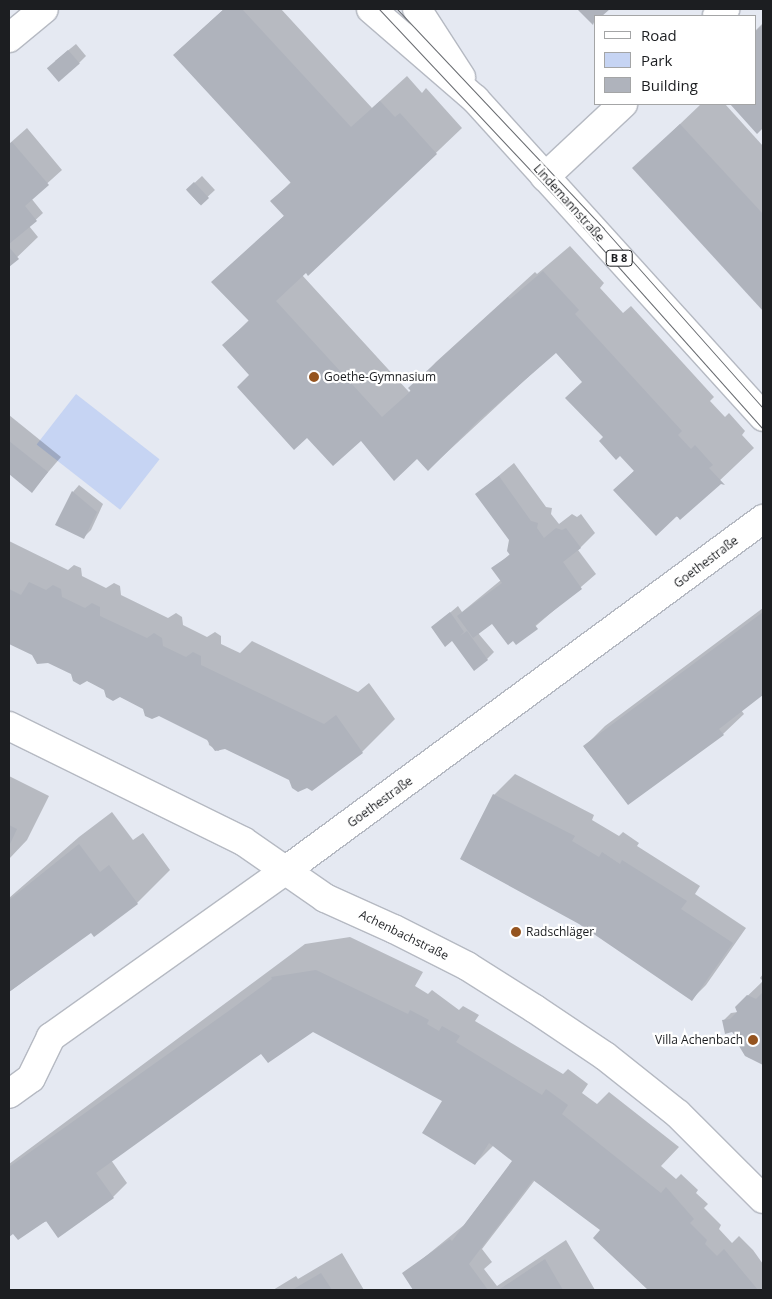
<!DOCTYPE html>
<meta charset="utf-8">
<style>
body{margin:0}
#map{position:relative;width:772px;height:1299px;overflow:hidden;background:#e5e9f2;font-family:"Open Sans",sans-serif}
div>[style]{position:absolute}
.green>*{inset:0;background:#c6d4f3;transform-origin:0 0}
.shadow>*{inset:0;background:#0003;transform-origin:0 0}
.building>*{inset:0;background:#afb3bc;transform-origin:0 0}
.roads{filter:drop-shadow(1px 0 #b5b9c2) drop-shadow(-1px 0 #b5b9c2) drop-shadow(0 1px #b5b9c2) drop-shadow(0 -1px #b5b9c2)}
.minor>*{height:28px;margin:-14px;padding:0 14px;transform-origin:14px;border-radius:14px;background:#fff}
.major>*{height:28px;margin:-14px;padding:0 14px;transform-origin:14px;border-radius:14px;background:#fff}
.tram>*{height:1px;margin:-0.5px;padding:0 0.5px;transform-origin:0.5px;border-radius:0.5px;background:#66696e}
.dots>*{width:14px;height:14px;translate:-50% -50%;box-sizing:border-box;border:2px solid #fff;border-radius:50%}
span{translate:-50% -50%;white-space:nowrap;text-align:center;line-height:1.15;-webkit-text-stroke:4.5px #fff;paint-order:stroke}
.shield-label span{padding:1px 4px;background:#fff;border:1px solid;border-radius:4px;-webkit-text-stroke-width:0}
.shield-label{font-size:11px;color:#1c1e21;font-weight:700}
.street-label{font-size:12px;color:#1c1e21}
.poi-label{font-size:12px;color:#1c1e21}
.left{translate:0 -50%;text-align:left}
.right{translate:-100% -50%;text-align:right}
.frame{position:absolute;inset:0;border:10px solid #1c1e21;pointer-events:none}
.legend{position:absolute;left:594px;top:15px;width:162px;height:90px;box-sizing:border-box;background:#fff;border:1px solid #a4a5a6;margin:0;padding:6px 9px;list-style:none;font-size:15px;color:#1c1e21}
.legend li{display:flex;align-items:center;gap:10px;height:25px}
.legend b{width:25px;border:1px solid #a4a5a6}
</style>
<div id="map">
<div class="green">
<i style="left:76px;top:394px;width:106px;height:64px;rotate:38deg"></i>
</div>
<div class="shadow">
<i style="clip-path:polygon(224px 9px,281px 9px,372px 108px,407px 76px,422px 93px,426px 88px,462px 128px,309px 274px,306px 271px,302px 275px,409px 392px,436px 362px,535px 272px,537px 274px,570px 246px,604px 283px,600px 288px,623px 313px,631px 306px,714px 397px,710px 401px,725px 417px,729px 413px,745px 431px,742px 435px,754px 448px,680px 518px,615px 490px,635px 470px,605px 437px,583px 381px,556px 351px,428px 470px,418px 458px,361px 439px,251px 375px,224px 345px,249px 320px,213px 282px,285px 215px,272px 201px,291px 182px,174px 55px)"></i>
<i style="clip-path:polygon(763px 23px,763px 127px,757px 132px,731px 104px,756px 104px,756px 30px)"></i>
<i style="clip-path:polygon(76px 44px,86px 56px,79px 63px,55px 61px)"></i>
<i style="clip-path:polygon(701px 104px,725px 104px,763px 146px,763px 309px,634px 168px)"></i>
<i style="clip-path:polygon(27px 128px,62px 170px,31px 198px,43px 213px,29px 226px,38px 237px,9px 265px,9px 144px)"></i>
<i style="left:202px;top:176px;width:19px;height:21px;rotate:47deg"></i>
<i style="clip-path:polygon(9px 415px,61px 457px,32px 491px,9px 472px)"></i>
<i style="clip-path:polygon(514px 463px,546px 507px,552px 508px,551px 514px,559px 524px,572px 514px,577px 517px,581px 514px,595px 533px,578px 550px,596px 574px,516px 643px,492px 622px,478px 633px,494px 652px,487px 659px,433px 627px,458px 606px,462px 612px,501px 580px,493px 569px,510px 554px,510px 540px,477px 494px)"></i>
<i style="clip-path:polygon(79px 485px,103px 504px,91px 530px,84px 537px,73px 492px)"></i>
<i style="clip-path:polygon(9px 541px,68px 570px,74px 565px,81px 568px,82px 576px,106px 588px,114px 583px,120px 586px,121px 595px,168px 618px,176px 613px,182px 617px,183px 625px,207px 637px,215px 632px,221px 636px,221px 644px,240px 653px,252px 641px,358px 692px,369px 683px,395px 719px,362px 752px,312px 789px,225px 747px,218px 751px,209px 745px,208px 739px,9px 643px)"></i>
<i style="clip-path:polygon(763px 608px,763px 693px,741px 710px,744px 714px,723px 734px,628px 803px,584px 747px,605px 726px)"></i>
<i style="clip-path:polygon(515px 774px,594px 815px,592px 820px,619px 836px,623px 832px,639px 843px,637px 846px,700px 886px,695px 894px,746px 928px,706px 985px,692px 999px,580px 923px,461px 859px,494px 795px)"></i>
<i style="clip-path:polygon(9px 776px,49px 796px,27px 840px,9px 859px)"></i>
<i style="clip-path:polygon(112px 812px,133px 840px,143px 833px,170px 870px,137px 903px,91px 931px,9px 992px,9px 898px,79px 837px)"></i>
<i style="clip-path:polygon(350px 937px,423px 972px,415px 986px,428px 994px,432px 990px,459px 1010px,463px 1006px,479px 1015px,475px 1021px,563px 1074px,568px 1069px,588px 1084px,582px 1093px,597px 1104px,609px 1092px,679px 1147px,661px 1166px,676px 1179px,681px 1174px,698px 1190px,696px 1193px,708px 1204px,704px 1208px,721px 1225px,719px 1229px,732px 1243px,739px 1236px,753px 1250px,763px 1264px,763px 1290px,649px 1290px,595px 1238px,611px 1221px,535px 1180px,482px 1249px,492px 1262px,484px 1269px,497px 1286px,566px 1240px,595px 1290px,414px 1290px,404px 1274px,464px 1225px,513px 1161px,494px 1145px,475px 1164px,444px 1100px,312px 1030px,262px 1052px,111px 1160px,127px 1183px,113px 1197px,9px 1235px,9px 1164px,305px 944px)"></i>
<i style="clip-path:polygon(763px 974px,763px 1064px,758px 1059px,749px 1058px,741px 1046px,742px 1042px,724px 1020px,731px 1013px,738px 1012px,736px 1007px,763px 981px,760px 978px)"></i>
<i style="clip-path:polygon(342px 1253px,364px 1290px,273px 1290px,296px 1276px,298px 1279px)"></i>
</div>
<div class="building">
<i style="clip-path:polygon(224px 9px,242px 9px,351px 127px,380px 101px,395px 117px,400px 113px,437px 154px,308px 276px,306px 273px,276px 301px,382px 417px,411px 391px,408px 388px,508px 297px,510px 299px,543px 271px,579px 310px,575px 314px,682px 431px,678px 435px,691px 449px,695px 445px,713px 465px,709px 468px,725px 485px,721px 484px,680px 520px,677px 516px,656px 536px,613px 490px,634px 471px,620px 456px,616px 460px,599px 441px,603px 437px,565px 398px,582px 382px,556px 353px,478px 421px,428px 471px,417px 459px,394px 481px,361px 441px,333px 466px,307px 438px,294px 450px,237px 387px,249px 375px,222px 345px,249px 321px,211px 282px,284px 216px,270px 201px,291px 183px,173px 55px)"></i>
<i style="clip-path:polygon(577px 9px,610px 9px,602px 16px,596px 16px,593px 25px)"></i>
<i style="clip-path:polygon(763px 25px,763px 128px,757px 134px,730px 104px,756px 104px,756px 31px)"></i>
<i style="left:68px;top:50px;width:18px;height:28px;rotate:49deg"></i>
<i style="clip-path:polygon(680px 124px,763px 214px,763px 311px,632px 168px)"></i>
<i style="clip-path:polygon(12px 142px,49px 185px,25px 206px,37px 221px,9px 244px,9px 144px)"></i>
<i style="left:194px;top:182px;width:22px;height:11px;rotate:47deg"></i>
<i style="clip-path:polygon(9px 247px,19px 259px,9px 267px)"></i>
<i style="clip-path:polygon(9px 441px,48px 472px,32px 493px,9px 474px)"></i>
<i style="clip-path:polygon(499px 476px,531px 521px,538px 523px,537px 528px,544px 538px,556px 528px,562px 530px,566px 528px,581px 548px,563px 562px,582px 589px,535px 625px,538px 629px,516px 645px,513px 641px,508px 645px,492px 624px,473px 638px,457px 616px,502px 583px,491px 568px,510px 555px,507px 551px,509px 540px,475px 494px)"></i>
<i style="clip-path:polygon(72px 491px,97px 512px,84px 539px,55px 525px)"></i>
<i style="clip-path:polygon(29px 582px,46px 590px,53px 585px,61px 589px,62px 597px,85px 608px,92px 603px,100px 607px,100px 616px,147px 638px,154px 633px,162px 638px,163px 646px,186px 657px,193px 652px,201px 656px,201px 665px,324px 724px,336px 715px,363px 753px,312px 791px,307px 788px,298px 792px,292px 788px,289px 780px,225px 749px,215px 751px,207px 740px,159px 716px,152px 719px,145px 716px,143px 709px,120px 697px,113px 701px,106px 697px,104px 690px,87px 681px,80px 685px,73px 681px,71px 674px,48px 663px,37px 664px,32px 655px,9px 644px,9px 589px,21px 595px)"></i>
<i style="clip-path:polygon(450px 612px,464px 632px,460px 636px,467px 631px,488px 660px,474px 671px,452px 641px,445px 647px,431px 627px)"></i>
<i style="clip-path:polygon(763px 612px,763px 695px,719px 729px,724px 735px,628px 805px,583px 746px)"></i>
<i style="clip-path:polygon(493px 794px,575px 836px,572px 841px,599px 857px,602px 852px,620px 864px,622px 860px,687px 901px,681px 909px,733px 943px,692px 1001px,579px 924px,460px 859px)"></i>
<i style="clip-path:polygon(9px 825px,17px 829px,9px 846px)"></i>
<i style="clip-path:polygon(79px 844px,100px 872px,109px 865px,138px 904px,94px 937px,91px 933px,9px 992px,9px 900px)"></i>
<i style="clip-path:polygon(316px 970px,408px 1014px,410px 1010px,429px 1020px,427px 1024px,439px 1031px,442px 1026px,460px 1036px,456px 1042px,542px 1095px,546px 1089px,568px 1105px,562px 1114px,661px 1193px,666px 1187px,694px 1219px,690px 1223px,707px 1240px,705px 1244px,717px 1256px,724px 1249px,758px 1290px,648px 1290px,593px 1238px,600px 1230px,533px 1180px,469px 1264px,488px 1290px,413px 1290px,402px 1273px,450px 1239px,452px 1241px,512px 1161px,489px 1143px,475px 1165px,422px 1133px,442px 1101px,313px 1032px,268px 1063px,261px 1054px,96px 1173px,114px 1198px,58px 1238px,46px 1221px,18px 1240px,13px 1234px,9px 1237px,9px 1167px,230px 1010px,272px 979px,271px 977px)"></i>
<i style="clip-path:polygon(763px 992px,763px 1065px,745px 1056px,739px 1046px,740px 1042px,732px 1032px,725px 1034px,722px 1020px,730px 1019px,737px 1012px,735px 1007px,747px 995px,756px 999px)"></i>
<i style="clip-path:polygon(545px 1259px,563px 1290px,498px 1290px,503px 1287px)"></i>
<i style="clip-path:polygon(321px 1273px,332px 1290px,292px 1290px)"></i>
</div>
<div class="roads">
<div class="minor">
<i style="left:717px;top:16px;width:11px;rotate:-41deg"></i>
<i style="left:9px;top:38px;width:45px;rotate:-39.6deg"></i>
<i style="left:545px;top:177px;width:107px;rotate:-43.1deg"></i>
<i style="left:9px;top:726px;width:261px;rotate:26.2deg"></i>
<i style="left:243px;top:841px;width:100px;rotate:34.8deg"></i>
<i style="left:325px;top:898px;width:76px;rotate:24.2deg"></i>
<i style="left:394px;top:929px;width:82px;rotate:26.9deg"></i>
<i style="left:467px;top:966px;width:80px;rotate:32.3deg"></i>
<i style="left:535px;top:1009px;width:84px;rotate:33.9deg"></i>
<i style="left:605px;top:1056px;width:93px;rotate:38.5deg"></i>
<i style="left:678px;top:1114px;width:120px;rotate:45deg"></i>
<i style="left:9px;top:1094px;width:27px;rotate:-36deg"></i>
<i style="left:31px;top:1078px;width:46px;rotate:-64deg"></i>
<i style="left:51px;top:1037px;width:287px;rotate:-35.4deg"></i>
<i style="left:285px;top:871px;width:594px;rotate:-36.37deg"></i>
</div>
<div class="major">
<i style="left:371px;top:9px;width:138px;rotate:40.9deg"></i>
<i style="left:475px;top:99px;width:429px;rotate:47.8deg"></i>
<i style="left:417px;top:9px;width:81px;rotate:57.1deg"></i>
</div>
</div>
<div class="tram">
<i style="left:379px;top:9px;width:285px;rotate:46.8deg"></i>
<i style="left:574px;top:217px;width:284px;rotate:48.3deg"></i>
<i style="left:397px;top:9px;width:302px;rotate:46.7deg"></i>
<i style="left:604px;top:229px;width:239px;rotate:48.4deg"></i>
</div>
<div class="dots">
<i style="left:314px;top:377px;background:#95541f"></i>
<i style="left:516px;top:932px;background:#95541f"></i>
<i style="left:753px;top:1040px;background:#95541f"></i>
</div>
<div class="shield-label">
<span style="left:619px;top:258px">B 8</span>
</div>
<div class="street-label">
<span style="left:569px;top:203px;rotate:48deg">Lindemannstraße</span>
<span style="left:706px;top:562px;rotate:-37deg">Goethestraße</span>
<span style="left:380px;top:802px;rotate:-36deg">Goethestraße</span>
<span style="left:404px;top:935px;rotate:26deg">Achenbachstraße</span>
</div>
<div class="poi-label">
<span class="left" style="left:324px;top:377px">Goethe-Gymnasium</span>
<span class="left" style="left:526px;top:932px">Radschläger</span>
<span class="right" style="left:743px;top:1040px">Villa Achenbach</span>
</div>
<div class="frame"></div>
<ul class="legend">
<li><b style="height:6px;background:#fff"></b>Road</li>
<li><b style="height:14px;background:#c6d4f3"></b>Park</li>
<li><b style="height:14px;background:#afb3bc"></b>Building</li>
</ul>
</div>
